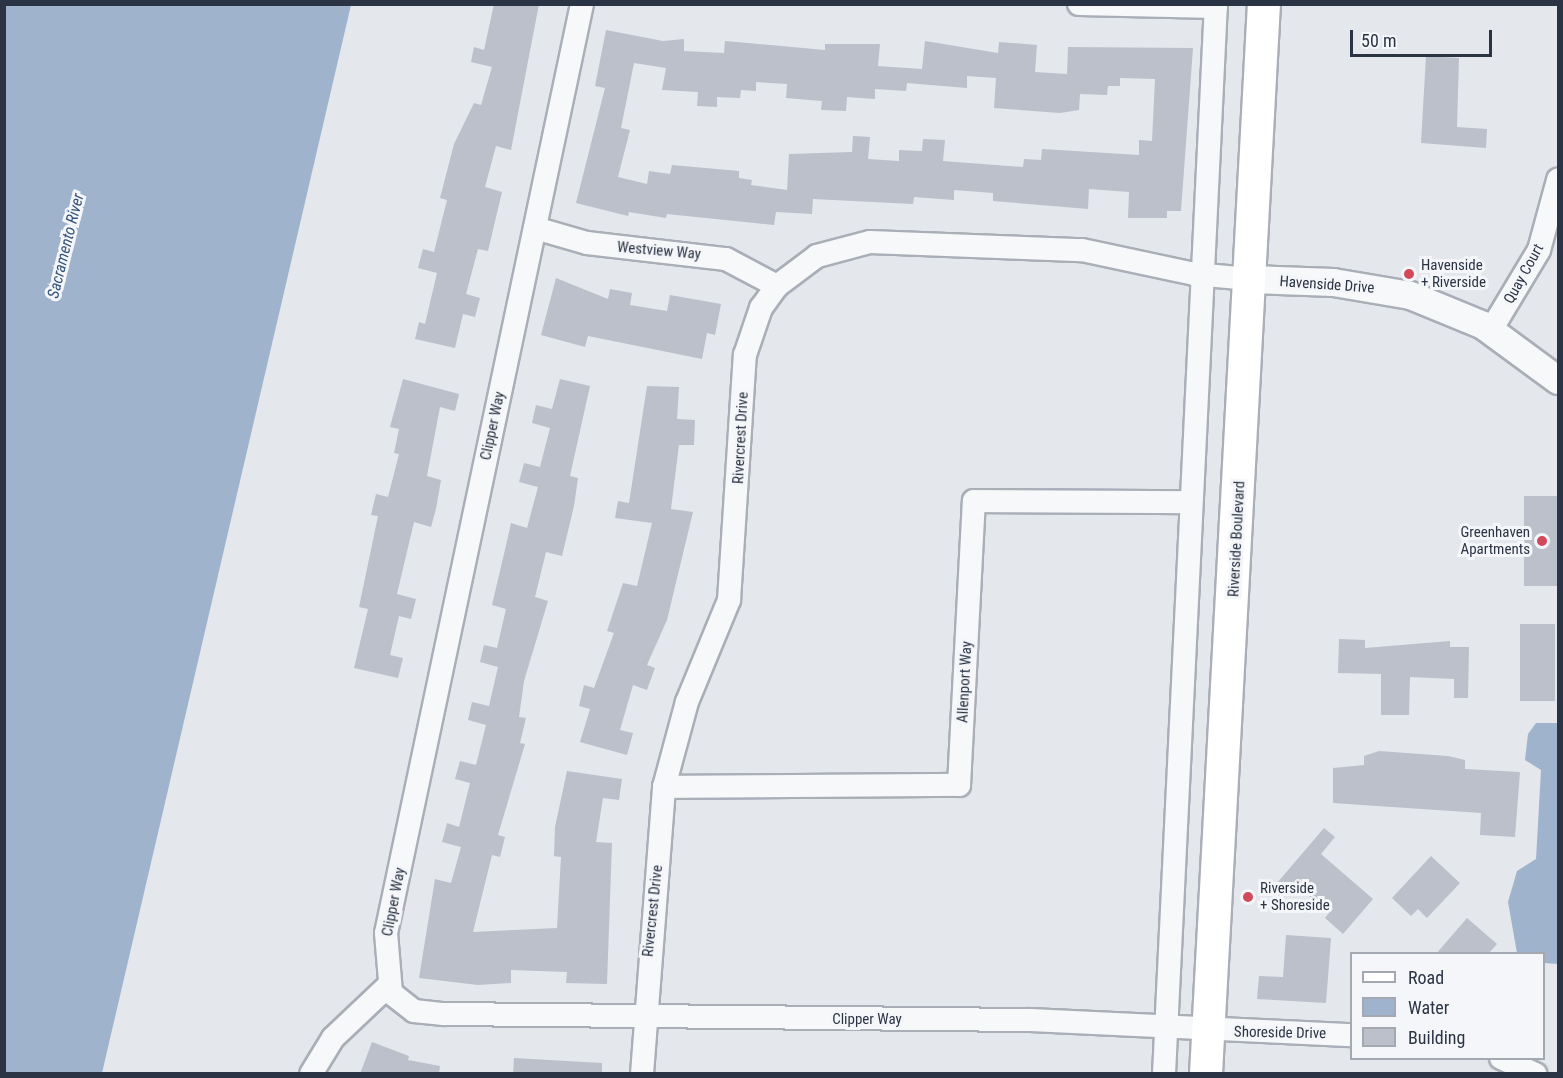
<!DOCTYPE html>
<style>
body{margin:0}
#map{position:relative;width:1563px;height:1078px;overflow:hidden;background:#e4e7ec;font-family:"Roboto Condensed",sans-serif}
div>[style]{position:absolute}
.water>*{inset:0;background:#9fb4cc}
.building>*{inset:0;background:#bbc0ca;transform-origin:0 0}
.roads{filter:drop-shadow(2px 0 #a9aeb7) drop-shadow(-2px 0 #a9aeb7) drop-shadow(0 2px #a9aeb7) drop-shadow(0 -2px #a9aeb7)}
.minor>*{height:22px;margin:-11px;padding:0 11px;transform-origin:11px;border-radius:11px;background:#f7f8fa}
.tertiary>*{height:27px;margin:-13.5px;padding:0 13.5px;transform-origin:13.5px;border-radius:13.5px;background:#f7f8fa}
.secondary>*{height:32px;margin:-16px;padding:0 16px;transform-origin:16px;border-radius:16px;background:#fff}
.dots>*{width:16px;height:16px;translate:-50% -50%;box-sizing:border-box;border:3px solid #f4f6f9;border-radius:50%}
span{translate:-50% -50%;white-space:nowrap;text-align:center;line-height:1.15;-webkit-text-stroke:6px #f4f6f9;paint-order:stroke}
.street-label{font-size:15px;color:#2b3445}
.poi-label{font-size:15px;color:#2b3445}
.left{translate:0 -50%;text-align:left}
.right{translate:-100% -50%;text-align:right}
.water-label{font-size:16px;color:#34527a;font-style:italic}
.frame{position:absolute;inset:0;border:6px solid #2b3445;pointer-events:none}
.legend{position:absolute;left:1350px;top:952px;width:195px;height:108px;box-sizing:border-box;background:#f4f6f9;border:2px solid #a4a8b1;margin:0;padding:8px 10px;list-style:none;font-size:18px;color:#2b3445}
.legend li{display:flex;align-items:center;gap:12px;height:30px}
.legend b{width:30px;border:2px solid #a4a8b1}
.scale{position:absolute;left:1350px;top:30px;width:142px;height:27px;box-sizing:border-box;border:3px solid #2b3445;border-top:0;padding-left:8px;font-size:18px;line-height:21px;white-space:nowrap;color:#2b3445;-webkit-text-stroke:4px #f4f6f9;paint-order:stroke}
</style>
<div id="map">
<div class="water">
<i style="clip-path:polygon(5px 4px,351px 5px,102px 1073px,5px 1073px)"></i>
<i style="clip-path:polygon(1536px 723px,1558px 723px,1558px 964px,1544px 963px,1544px 954px,1517px 953px,1508px 902px,1517px 871px,1536px 859px,1541px 770px,1525px 760px,1528px 734px)"></i>
</div>
<div class="building">
<i style="clip-path:polygon(494px 4px,539px 4px,511px 150px,496px 146px,485px 187px,502px 192px,488px 251px,478px 249px,466px 294px,480px 298px,475px 317px,463px 314px,455px 348px,415px 339px,419px 322px,425px 324px,437px 273px,418px 268px,423px 249px,434px 252px,447px 200px,440px 198px,454px 144px,474px 103px,481px 105px,492px 67px,471px 62px,474px 47px,484px 50px)"></i>
<i style="clip-path:polygon(evenodd,606px 30px,663px 41px,684px 39px,684px 51px,724px 53px,725px 41px,825px 50px,825px 44px,880px 44px,878px 66px,922px 69px,925px 41px,998px 53px,999px 42px,1037px 45px,1035px 72px,1067px 74px,1068px 47px,1193px 48px,1181px 211px,1167px 211px,1167px 218px,1128px 218px,1129px 192px,1089px 189px,1088px 209px,993px 201px,993px 193px,954px 190px,954px 200px,914px 197px,913px 204px,813px 199px,812px 214px,776px 212px,774px 225px,667px 214px,666px 218px,629px 212px,628px 216px,576px 203px,605px 88px,595px 86px,606px 30px,634px 63px,666px 68px,662px 90px,698px 92px,697px 106px,717px 107px,717px 97px,740px 98px,741px 90px,756px 91px,756px 82px,787px 84px,786px 98px,822px 101px,821px 110px,846px 111px,847px 97px,875px 99px,875px 89px,906px 91px,907px 83px,967px 88px,967px 76px,996px 78px,994px 108px,1060px 113px,1079px 110px,1080px 94px,1107px 95px,1108px 86px,1120px 86px,1120px 78px,1155px 79px,1152px 141px,1139px 140px,1139px 155px,1042px 149px,1041px 160px,1024px 159px,1023px 167px,943px 161px,945px 140px,923px 139px,922px 151px,899px 150px,899px 161px,868px 159px,870px 137px,853px 136px,852px 152px,789px 154px,787px 190px,751px 185px,752px 180px,739px 178px,739px 171px,672px 165px,670px 174px,649px 171px,647px 184px,618px 177px,630px 130px,621px 128px,634px 63px)"></i>
<i style="clip-path:polygon(1426px 56px,1459px 58px,1457px 127px,1487px 129px,1486px 148px,1421px 143px)"></i>
<i style="clip-path:polygon(556px 278px,608px 299px,610px 289px,632px 293px,630px 305px,667px 311px,670px 295px,721px 304px,715px 335px,707px 333px,702px 359px,588px 336px,585px 347px,541px 335px)"></i>
<i style="clip-path:polygon(403px 379px,459px 394px,455px 411px,440px 407px,427px 476px,441px 480px,436px 509px,431px 527px,414px 522px,397px 594px,416px 599px,411px 619px,399px 616px,390px 655px,403px 658px,398px 678px,354px 668px,368px 609px,359px 607px,378px 516px,371px 515px,376px 494px,388px 497px,399px 454px,394px 453px,399px 429px,390px 427px)"></i>
<i style="clip-path:polygon(560px 379px,590px 386px,570px 476px,578px 478px,574px 506px,562px 556px,546px 552px,535px 597px,548px 601px,524px 681px,519px 717px,526px 718px,520px 743px,525px 744px,498px 835px,505px 837px,500px 857px,492px 855px,473px 932px,557px 928px,561px 857px,554px 856px,555px 827px,567px 771px,622px 779px,619px 800px,603px 798px,596px 842px,612px 843px,607px 984px,566px 983px,567px 972px,511px 970px,511px 983px,478px 985px,419px 978px,435px 879px,451px 883px,461px 847px,442px 842px,447px 823px,459px 827px,470px 783px,455px 779px,460px 761px,476px 765px,486px 725px,468px 720px,472px 702px,489px 706px,498px 667px,480px 662px,484px 645px,497px 648px,506px 609px,492px 605px,507px 541px,511px 523px,527px 528px,538px 487px,519px 482px,524px 463px,540px 467px,550px 428px,532px 423px,536px 405px,552px 409px)"></i>
<i style="clip-path:polygon(647px 386px,679px 387px,677px 419px,695px 420px,694px 445px,679px 445px,671px 509px,693px 512px,667px 620px,647px 665px,655px 668px,647px 690px,633px 685px,620px 730px,633px 733px,627px 755px,580px 742px,590px 709px,579px 706px,584px 685px,594px 688px,614px 633px,607px 631px,623px 583px,637px 586px,652px 523px,615px 518px,618px 501px,629px 503px)"></i>
<i style="left:1524px;top:496px;width:34px;height:90px"></i>
<i style="left:1520px;top:624px;width:35px;height:77px"></i>
<i style="clip-path:polygon(1339px 639px,1365px 640px,1365px 648px,1450px 641px,1450px 647px,1469px 647px,1468px 698px,1454px 698px,1454px 679px,1410px 677px,1409px 715px,1381px 715px,1381px 674px,1338px 673px)"></i>
<i style="clip-path:polygon(1379px 751px,1448px 756px,1465px 760px,1465px 769px,1520px 772px,1515px 837px,1480px 835px,1481px 813px,1333px 803px,1333px 768px,1364px 765px,1364px 756px)"></i>
<i style="clip-path:polygon(1324px 828px,1335px 837px,1321px 854px,1373px 899px,1343px 934px,1325px 918px,1329px 913px,1295px 884px,1282px 900px,1271px 890px)"></i>
<i style="clip-path:polygon(1431px 856px,1460px 883px,1427px 918px,1418px 909px,1411px 916px,1392px 898px)"></i>
<i style="clip-path:polygon(1467px 918px,1497px 944px,1488px 954px,1436px 954px)"></i>
<i style="clip-path:polygon(1286px 935px,1331px 938px,1326px 1003px,1257px 999px,1259px 976px,1283px 977px)"></i>
<i style="clip-path:polygon(372px 1042px,409px 1056px,408px 1060px,440px 1066px,439px 1074px,360px 1074px)"></i>
<i style="clip-path:polygon(514px 1058px,602px 1063px,602px 1074px,513px 1074px)"></i>
</div>
<div class="roads">
<div class="minor">
<i style="left:582px;top:4px;width:949px;rotate:101.91deg"></i>
<i style="left:386px;top:933px;width:60px;rotate:85.2deg"></i>
<i style="left:391px;top:993px;width:29px;rotate:38deg"></i>
<i style="left:414px;top:1011px;width:30px;rotate:6deg"></i>
<i style="left:444px;top:1014px;width:587px;rotate:0.59deg"></i>
<i style="left:1031px;top:1020px;width:321px;rotate:2.7deg"></i>
<i style="left:1079px;top:4px;width:137px;rotate:1.3deg"></i>
<i style="left:535px;top:228px;width:54px;rotate:16.1deg"></i>
<i style="left:587px;top:243px;width:140px;rotate:6.6deg"></i>
<i style="left:726px;top:259px;width:58px;rotate:27.9deg"></i>
<i style="left:1491px;top:330px;width:93px;rotate:-59deg"></i>
<i style="left:1539px;top:250px;width:73px;rotate:-74.8deg"></i>
<i style="left:664px;top:787px;width:295px;rotate:-0.4deg"></i>
<i style="left:959px;top:785px;width:284px;rotate:-87deg"></i>
<i style="left:974px;top:501px;width:217px;rotate:0.3deg"></i>
<i style="left:1501px;top:1058px;width:38px;rotate:25deg"></i>
<i style="left:311px;top:1074px;width:42px;rotate:-58.6deg"></i>
<i style="left:333px;top:1038px;width:76px;rotate:-43.4deg"></i>
<i style="left:642px;top:1074px;width:288px;rotate:-85.6deg"></i>
<i style="left:664px;top:787px;width:88px;rotate:-74.9deg"></i>
<i style="left:687px;top:702px;width:110px;rotate:-67.6deg"></i>
<i style="left:729px;top:600px;width:246px;rotate:-86.3deg"></i>
<i style="left:745px;top:355px;width:50px;rotate:-71.2deg"></i>
<i style="left:761px;top:308px;width:27px;rotate:-54deg"></i>
<i style="left:777px;top:286px;width:50px;rotate:-36.9deg"></i>
<i style="left:817px;top:256px;width:55px;rotate:-14.8deg"></i>
<i style="left:870px;top:242px;width:212px;rotate:2.2deg"></i>
<i style="left:1082px;top:250px;width:115px;rotate:12.1deg"></i>
<i style="left:1194px;top:274px;width:56px;rotate:5.1deg"></i>
<i style="left:1164px;top:1074px;width:1071px;rotate:-87.22deg"></i>
</div>
<div class="tertiary">
<i style="left:1250px;top:279px;width:83px;rotate:2.1deg"></i>
<i style="left:1333px;top:282px;width:78px;rotate:9.6deg"></i>
<i style="left:1410px;top:295px;width:79px;rotate:22.3deg"></i>
<i style="left:1483px;top:325px;width:93px;rotate:36.3deg"></i>
</div>
<div class="secondary">
<i style="left:1206px;top:1074px;width:1072px;rotate:-86.9deg"></i>
</div>
</div>
<div class="dots">
<i style="left:1409px;top:274px;background:#d1495b"></i>
<i style="left:1542px;top:541px;background:#d1495b"></i>
<i style="left:1248px;top:897px;background:#d1495b"></i>
</div>
<div class="street-label">
<span style="left:659px;top:251px;rotate:5deg">Westview Way</span>
<span style="left:1524px;top:274px;rotate:-61deg">Quay Court</span>
<span style="left:1327px;top:285px;rotate:4deg">Havenside Drive</span>
<span style="left:493px;top:426px;rotate:-78deg">Clipper Way</span>
<span style="left:741px;top:438px;rotate:-87deg">Rivercrest Drive</span>
<span style="left:1237px;top:539px;rotate:-87deg">Riverside Boulevard</span>
<span style="left:965px;top:682px;rotate:-87deg">Allenport Way</span>
<span style="left:394px;top:902px;rotate:-79deg">Clipper Way</span>
<span style="left:653px;top:911px;rotate:-84deg">Rivercrest Drive</span>
<span style="left:867px;top:1020px">Clipper Way</span>
<span style="left:1280px;top:1033px;rotate:1deg">Shoreside Drive</span>
</div>
<div class="poi-label">
<span class="left" style="left:1421px;top:274px">Havenside<br>+ Riverside</span>
<span class="right" style="left:1530px;top:541px">Greenhaven<br>Apartments</span>
<span class="left" style="left:1260px;top:897px">Riverside<br>+ Shoreside</span>
</div>
<div class="water-label">
<span style="left:66px;top:246px;rotate:-76deg">Sacramento River</span>
</div>
<div class="frame"></div>
<ul class="legend">
<li><b style="height:8px;background:#fff"></b>Road</li>
<li><b style="height:16px;background:#9fb4cc"></b>Water</li>
<li><b style="height:16px;background:#bbc0ca"></b>Building</li>
</ul>
<div class="scale">50 m</div>
</div>
